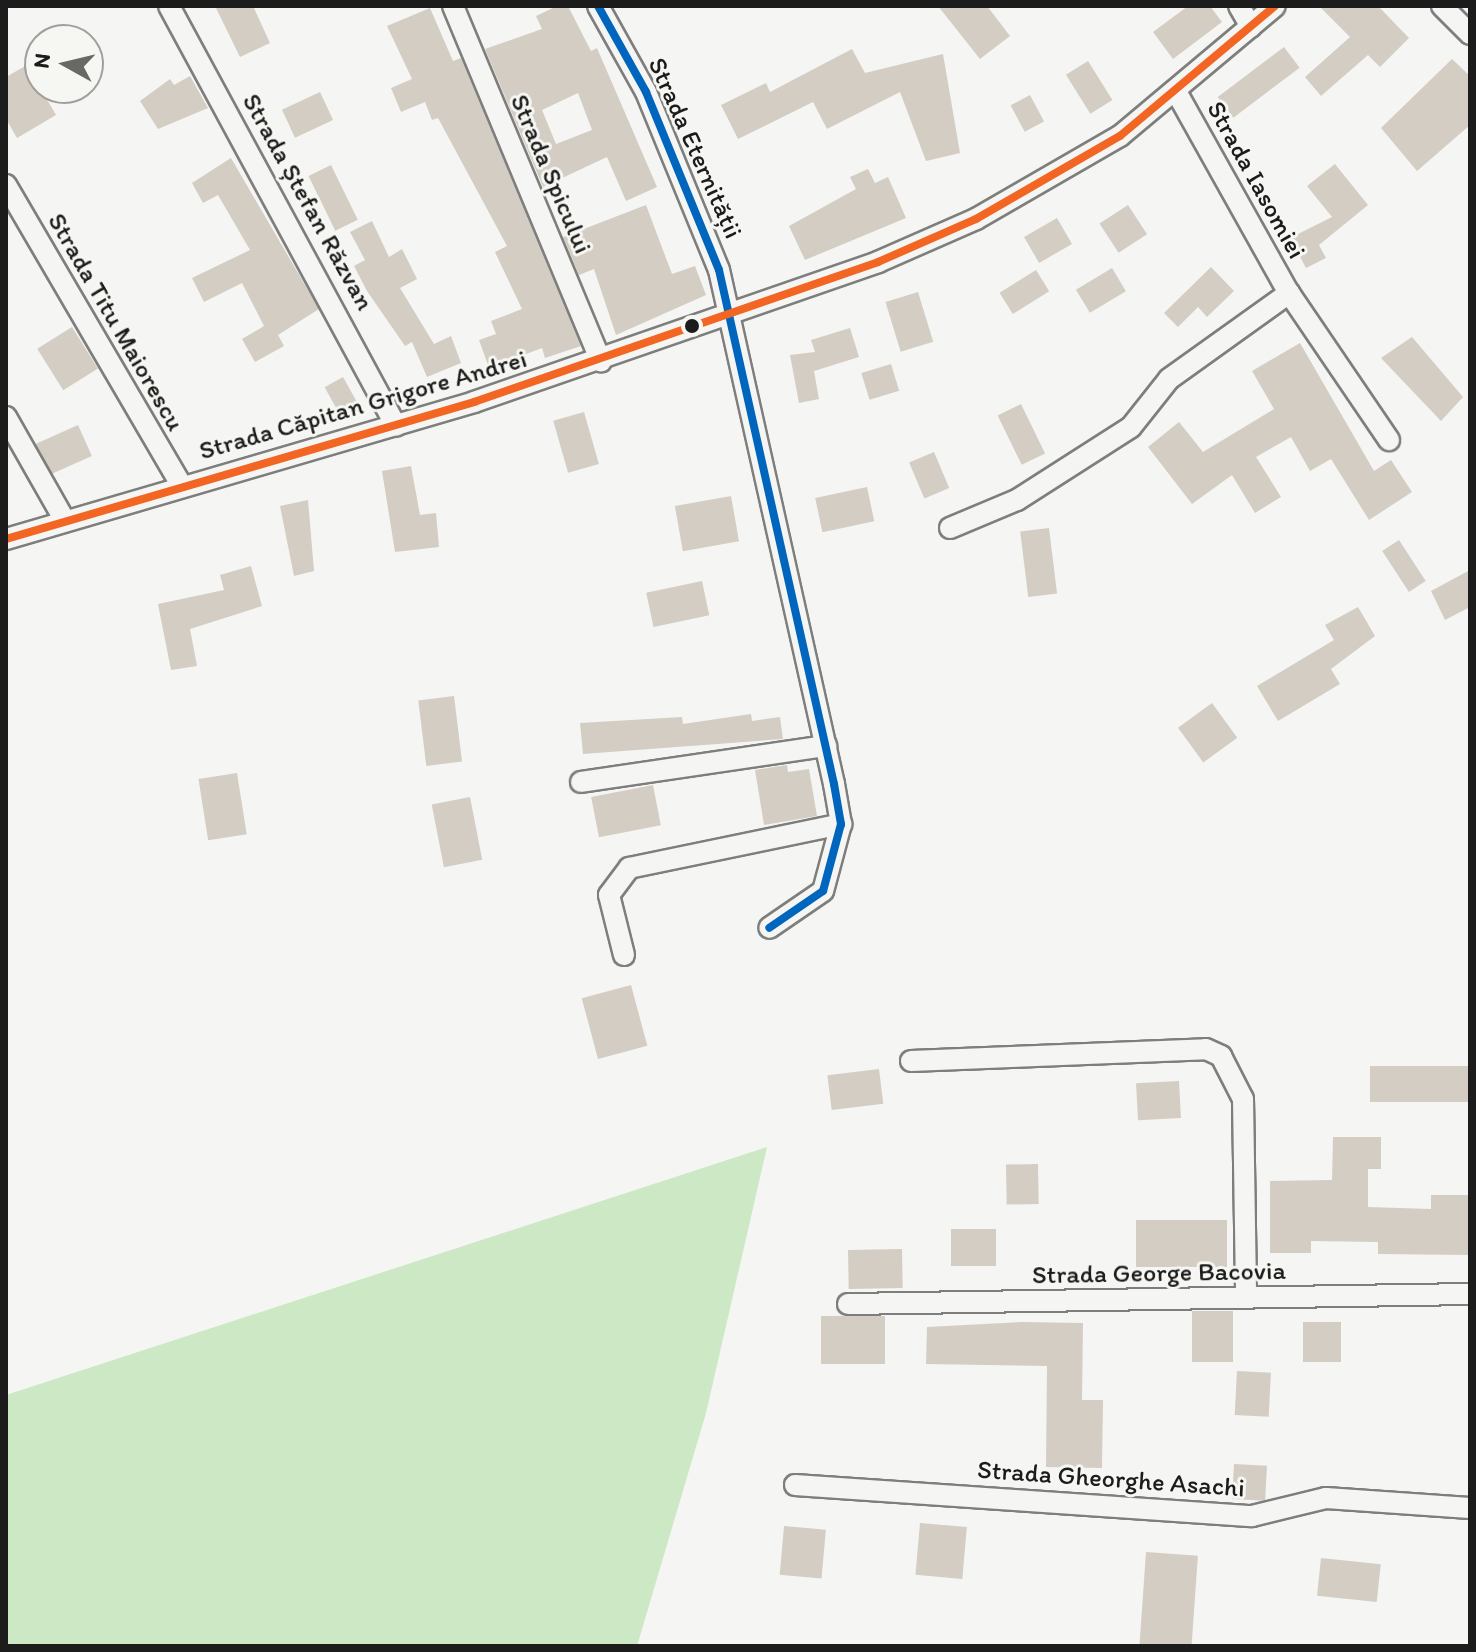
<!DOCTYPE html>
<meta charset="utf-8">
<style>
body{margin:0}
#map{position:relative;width:1476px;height:1652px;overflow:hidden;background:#f5f5f3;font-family:Itim,sans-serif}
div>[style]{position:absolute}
.green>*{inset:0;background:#cce8c5}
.building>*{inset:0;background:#d3cdc4;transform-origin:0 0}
.roads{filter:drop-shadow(2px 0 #7e7e7d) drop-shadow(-2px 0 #7e7e7d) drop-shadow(0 2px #7e7e7d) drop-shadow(0 -2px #7e7e7d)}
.minor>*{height:20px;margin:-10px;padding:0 10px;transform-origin:10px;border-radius:10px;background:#f5f5f3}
.bus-1>*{height:8px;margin:-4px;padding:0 4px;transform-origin:4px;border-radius:4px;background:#0065bd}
.bus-2>*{height:8px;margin:-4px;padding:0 4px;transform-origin:4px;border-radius:4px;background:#f26522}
.dots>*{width:22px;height:22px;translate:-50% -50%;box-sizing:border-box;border:4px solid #f6f6f2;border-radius:50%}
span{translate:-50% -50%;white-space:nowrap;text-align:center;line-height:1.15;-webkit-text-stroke:6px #f6f6f2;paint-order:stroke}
.street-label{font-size:26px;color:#1c1c1c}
.frame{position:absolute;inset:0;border:8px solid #1c1c1c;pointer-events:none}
.north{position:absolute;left:24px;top:24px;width:80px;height:80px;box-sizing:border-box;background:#f6f6f2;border:2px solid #9f9f9c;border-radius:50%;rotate:278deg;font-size:22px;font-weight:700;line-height:32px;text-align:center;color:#1c1c1c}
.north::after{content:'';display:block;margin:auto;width:28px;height:36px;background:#686867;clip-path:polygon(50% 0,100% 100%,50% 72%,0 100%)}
</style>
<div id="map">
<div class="green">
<i style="clip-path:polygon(767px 1147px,706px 1413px,637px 1646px,6px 1646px,6px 1395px)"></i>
</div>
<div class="building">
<i style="clip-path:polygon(215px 6px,253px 6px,270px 43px,240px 57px)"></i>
<i style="clip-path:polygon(evenodd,557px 6px,568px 6px,591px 51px,597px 48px,657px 187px,626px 201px,607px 157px,543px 187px,485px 49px,542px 29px,536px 16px,557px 6px,578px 93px,592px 130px,556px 144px,542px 110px,578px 93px)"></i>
<i style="clip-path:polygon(938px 6px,987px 6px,1010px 36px,980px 59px)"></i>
<i style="clip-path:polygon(1188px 6px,1210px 6px,1222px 22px,1173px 59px,1153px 32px)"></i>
<i style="clip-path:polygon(1319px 6px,1378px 6px,1409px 38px,1380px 67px,1368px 55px,1321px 96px,1305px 77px,1350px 37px)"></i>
<i style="clip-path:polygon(430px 8px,453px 61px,461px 58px,581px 346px,545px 358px,542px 348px,489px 368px,479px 340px,496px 334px,491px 321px,522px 309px,495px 252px,507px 246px,438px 118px,432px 120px,425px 102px,401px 112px,391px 88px,412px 79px,387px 26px)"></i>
<i style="left:1284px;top:47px;width:26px;height:83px;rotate:53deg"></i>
<i style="clip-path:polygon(852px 49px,865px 73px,943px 54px,960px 153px,926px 161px,900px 92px,827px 129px,813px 102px,738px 139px,721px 105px,766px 83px,770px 92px)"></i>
<i style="clip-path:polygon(1452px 59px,1470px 76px,1470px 125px,1417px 171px,1381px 128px)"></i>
<i style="left:1088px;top:61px;width:46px;height:26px;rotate:58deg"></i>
<i style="clip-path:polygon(27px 65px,56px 115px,17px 138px,6px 119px,6px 77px)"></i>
<i style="clip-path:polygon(190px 76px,208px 108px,158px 129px,140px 101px,170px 79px,174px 85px)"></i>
<i style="left:320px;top:92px;width:31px;height:42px;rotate:65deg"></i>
<i style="left:1030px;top:95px;width:30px;height:22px;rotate:62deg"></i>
<i style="clip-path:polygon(231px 158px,319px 309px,278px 335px,284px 346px,255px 362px,242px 339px,264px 326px,242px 283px,204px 302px,192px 278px,250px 250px,218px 195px,203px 203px,192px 183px)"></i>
<i style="clip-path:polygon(1335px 164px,1368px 205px,1319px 245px,1326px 258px,1306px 268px,1290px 238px,1332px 217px,1307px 186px)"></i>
<i style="left:331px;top:165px;width:61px;height:25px;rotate:64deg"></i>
<i style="clip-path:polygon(868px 169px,875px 183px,888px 177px,906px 218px,805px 260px,789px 226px,856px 189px,850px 177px)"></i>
<i style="clip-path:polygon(646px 205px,672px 274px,695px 266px,706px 295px,616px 335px,594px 269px,579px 275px,563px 237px)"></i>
<i style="left:1128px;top:205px;width:35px;height:34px;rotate:57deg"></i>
<i style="left:1057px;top:218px;width:30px;height:38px;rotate:60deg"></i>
<i style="clip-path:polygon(372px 221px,389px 257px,402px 249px,417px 279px,400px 288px,434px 344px,451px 336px,461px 363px,427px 377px,412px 342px,405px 346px,367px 291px,354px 266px,365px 260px,350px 232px)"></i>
<i style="clip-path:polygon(1211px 267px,1234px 291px,1207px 317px,1198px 307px,1178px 327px,1164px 313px)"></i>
<i style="left:1112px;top:268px;width:27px;height:42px;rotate:59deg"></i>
<i style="left:1036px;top:270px;width:25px;height:43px;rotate:58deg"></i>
<i style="left:918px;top:292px;width:52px;height:34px;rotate:73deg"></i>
<i style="left:72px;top:327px;width:49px;height:41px;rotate:58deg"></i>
<i style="clip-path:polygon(850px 328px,859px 357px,814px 371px,819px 399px,799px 403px,790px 355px,815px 352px,811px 340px)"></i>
<i style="clip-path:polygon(1412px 337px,1463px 397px,1441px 421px,1381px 358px)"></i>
<i style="clip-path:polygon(1300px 343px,1374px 471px,1391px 460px,1412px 492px,1369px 520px,1331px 459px,1310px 471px,1291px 437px,1256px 457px,1281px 497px,1255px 513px,1232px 475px,1192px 504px,1148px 447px,1179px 422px,1203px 452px,1274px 409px,1252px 371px)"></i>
<i style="left:891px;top:364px;width:28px;height:31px;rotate:73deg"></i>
<i style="left:343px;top:377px;width:31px;height:21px;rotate:61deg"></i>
<i style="left:1021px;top:404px;width:55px;height:26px;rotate:64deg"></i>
<i style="left:584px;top:412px;width:54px;height:32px;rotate:74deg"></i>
<i style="left:78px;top:425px;width:34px;height:46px;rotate:66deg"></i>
<i style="left:934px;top:452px;width:39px;height:27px;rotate:67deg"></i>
<i style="clip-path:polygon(411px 466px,420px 515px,436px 513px,439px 547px,395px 552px,382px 471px)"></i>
<i style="left:867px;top:487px;width:35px;height:53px;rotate:78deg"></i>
<i style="left:731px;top:496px;width:46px;height:57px;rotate:80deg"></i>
<i style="clip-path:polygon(308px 500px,314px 571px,294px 576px,280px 506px)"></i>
<i style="left:1049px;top:528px;width:66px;height:29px;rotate:83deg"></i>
<i style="left:1399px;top:540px;width:49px;height:20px;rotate:57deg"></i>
<i style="clip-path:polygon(251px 566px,262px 606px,190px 629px,197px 666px,171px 670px,158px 604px,224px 590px,220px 575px)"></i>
<i style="clip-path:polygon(1470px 570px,1470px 607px,1445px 620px,1431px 591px)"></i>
<i style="left:702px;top:581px;width:35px;height:57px;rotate:78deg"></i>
<i style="clip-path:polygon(1358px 607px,1375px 636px,1331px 669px,1340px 684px,1278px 721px,1257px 686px,1334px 640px,1325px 625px)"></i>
<i style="left:454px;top:696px;width:66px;height:36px;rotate:83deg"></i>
<i style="left:1212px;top:703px;width:43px;height:42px;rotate:54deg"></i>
<i style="clip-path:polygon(751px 714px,752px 721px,780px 717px,783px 739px,583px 754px,580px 723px,682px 717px,683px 724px)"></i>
<i style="clip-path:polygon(787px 765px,788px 772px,809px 769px,817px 816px,764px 825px,755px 770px)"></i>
<i style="left:237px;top:773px;width:62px;height:39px;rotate:81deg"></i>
<i style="left:653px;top:785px;width:41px;height:63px;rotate:79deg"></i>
<i style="left:470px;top:797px;width:64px;height:39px;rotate:79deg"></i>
<i style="left:631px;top:985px;width:63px;height:51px;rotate:75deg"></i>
<i style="left:1470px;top:1066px;width:36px;height:100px;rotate:90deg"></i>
<i style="left:879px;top:1069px;width:35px;height:52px;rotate:83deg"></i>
<i style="left:1179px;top:1081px;width:37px;height:43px;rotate:87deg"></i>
<i style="clip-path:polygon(1333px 1137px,1381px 1137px,1381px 1169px,1368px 1169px,1368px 1207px,1431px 1209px,1431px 1195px,1470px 1195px,1470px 1255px,1378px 1254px,1378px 1242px,1311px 1241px,1311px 1253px,1270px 1253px,1270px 1181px,1332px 1180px)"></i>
<i style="left:1038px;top:1164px;width:40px;height:32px;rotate:89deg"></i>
<i style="left:1227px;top:1220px;width:47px;height:91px;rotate:90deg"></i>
<i style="left:996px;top:1229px;width:37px;height:45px;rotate:90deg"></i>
<i style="left:902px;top:1249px;width:39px;height:54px;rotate:89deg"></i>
<i style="left:1192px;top:1311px;width:41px;height:51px"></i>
<i style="left:885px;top:1316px;width:48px;height:64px;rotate:90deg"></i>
<i style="clip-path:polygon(1021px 1322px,1083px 1323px,1082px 1400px,1103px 1400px,1102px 1468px,1046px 1467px,1047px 1366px,926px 1364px,927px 1327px)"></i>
<i style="left:1303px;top:1322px;width:38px;height:40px"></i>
<i style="left:1237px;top:1371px;width:34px;height:44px;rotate:3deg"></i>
<i style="left:1234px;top:1464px;width:33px;height:35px;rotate:3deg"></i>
<i style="left:920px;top:1523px;width:47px;height:52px;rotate:5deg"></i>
<i style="left:784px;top:1526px;width:42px;height:49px;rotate:5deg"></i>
<i style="left:1146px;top:1552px;width:52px;height:94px;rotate:4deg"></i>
<i style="left:1321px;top:1558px;width:60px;height:38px;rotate:6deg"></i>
</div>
<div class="roads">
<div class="minor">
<i style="left:169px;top:6px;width:477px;rotate:61.6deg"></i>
<i style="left:453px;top:6px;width:385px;rotate:67.4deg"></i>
<i style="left:598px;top:6px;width:98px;rotate:60.8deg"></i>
<i style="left:646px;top:92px;width:192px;rotate:67.7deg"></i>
<i style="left:719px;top:270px;width:527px;rotate:77.39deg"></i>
<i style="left:834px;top:784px;width:41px;rotate:80.1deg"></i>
<i style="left:841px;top:824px;width:69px;rotate:105deg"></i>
<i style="left:823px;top:891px;width:65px;rotate:145.6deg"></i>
<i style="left:1239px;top:6px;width:24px;rotate:60deg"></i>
<i style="left:1442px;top:6px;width:40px;rotate:45deg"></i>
<i style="left:1177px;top:93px;width:229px;rotate:60.8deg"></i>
<i style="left:1289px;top:293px;width:178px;rotate:55.8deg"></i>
<i style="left:6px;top:185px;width:347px;rotate:59.7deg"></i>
<i style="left:6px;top:417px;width:120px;rotate:60.4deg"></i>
<i style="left:950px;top:528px;width:73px;rotate:-22.7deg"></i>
<i style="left:1017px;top:500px;width:135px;rotate:-32.6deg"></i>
<i style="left:1131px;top:427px;width:61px;rotate:-51.6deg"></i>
<i style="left:1169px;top:379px;width:148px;rotate:-35.6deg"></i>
<i style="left:6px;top:539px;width:488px;rotate:-16.3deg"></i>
<i style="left:474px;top:402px;width:428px;rotate:-19.1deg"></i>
<i style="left:878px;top:262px;width:107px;rotate:-23.7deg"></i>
<i style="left:976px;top:219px;width:166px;rotate:-30deg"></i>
<i style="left:1120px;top:136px;width:202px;rotate:-40deg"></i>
<i style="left:581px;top:782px;width:248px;rotate:-8.4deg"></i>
<i style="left:624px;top:955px;width:62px;rotate:-104deg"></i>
<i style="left:609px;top:895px;width:34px;rotate:-53deg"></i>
<i style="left:629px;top:868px;width:217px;rotate:-11.7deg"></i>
<i style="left:911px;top:1061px;width:295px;rotate:-2.3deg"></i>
<i style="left:1206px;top:1049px;width:17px;rotate:25deg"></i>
<i style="left:1221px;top:1056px;width:48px;rotate:62.9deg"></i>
<i style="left:1243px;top:1099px;width:199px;rotate:89.1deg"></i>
<i style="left:848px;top:1304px;width:622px;rotate:-0.92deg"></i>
<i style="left:795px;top:1485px;width:458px;rotate:3.9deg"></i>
<i style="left:1252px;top:1516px;width:76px;rotate:-13.7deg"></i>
<i style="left:1326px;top:1498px;width:144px;rotate:4deg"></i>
</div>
</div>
<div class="bus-1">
<i style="left:598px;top:6px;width:98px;rotate:60.8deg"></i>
<i style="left:646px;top:92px;width:192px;rotate:67.7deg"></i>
<i style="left:719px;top:270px;width:527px;rotate:77.39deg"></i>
<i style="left:834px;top:784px;width:41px;rotate:80.1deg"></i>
<i style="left:841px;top:824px;width:69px;rotate:105deg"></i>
<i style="left:823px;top:891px;width:65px;rotate:145.6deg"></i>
</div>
<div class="bus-2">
<i style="left:6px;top:539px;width:488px;rotate:-16.3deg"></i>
<i style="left:474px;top:402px;width:428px;rotate:-19.1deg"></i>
<i style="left:878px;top:262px;width:107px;rotate:-23.7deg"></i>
<i style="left:976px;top:219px;width:166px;rotate:-30deg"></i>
<i style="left:1120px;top:136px;width:202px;rotate:-40deg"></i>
</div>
<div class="dots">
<i style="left:692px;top:326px;background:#1c1c1c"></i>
</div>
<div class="street-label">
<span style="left:695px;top:148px;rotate:66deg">Strada Eternității</span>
<span style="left:551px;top:174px;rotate:67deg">Strada Spicului</span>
<span style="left:1256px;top:180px;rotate:61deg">Strada Iasomiei</span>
<span style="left:308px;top:202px;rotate:61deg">Strada Ștefan Răzvan</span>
<span style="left:116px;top:322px;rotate:60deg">Strada Titu Maiorescu</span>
<span style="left:363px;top:405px;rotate:-16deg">Strada Căpitan Grigore Andrei</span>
<span style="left:1159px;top:1273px;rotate:-1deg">Strada George Bacovia</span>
<span style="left:1111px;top:1479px;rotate:4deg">Strada Gheorghe Asachi</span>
</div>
<div class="frame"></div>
<div class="north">N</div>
</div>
